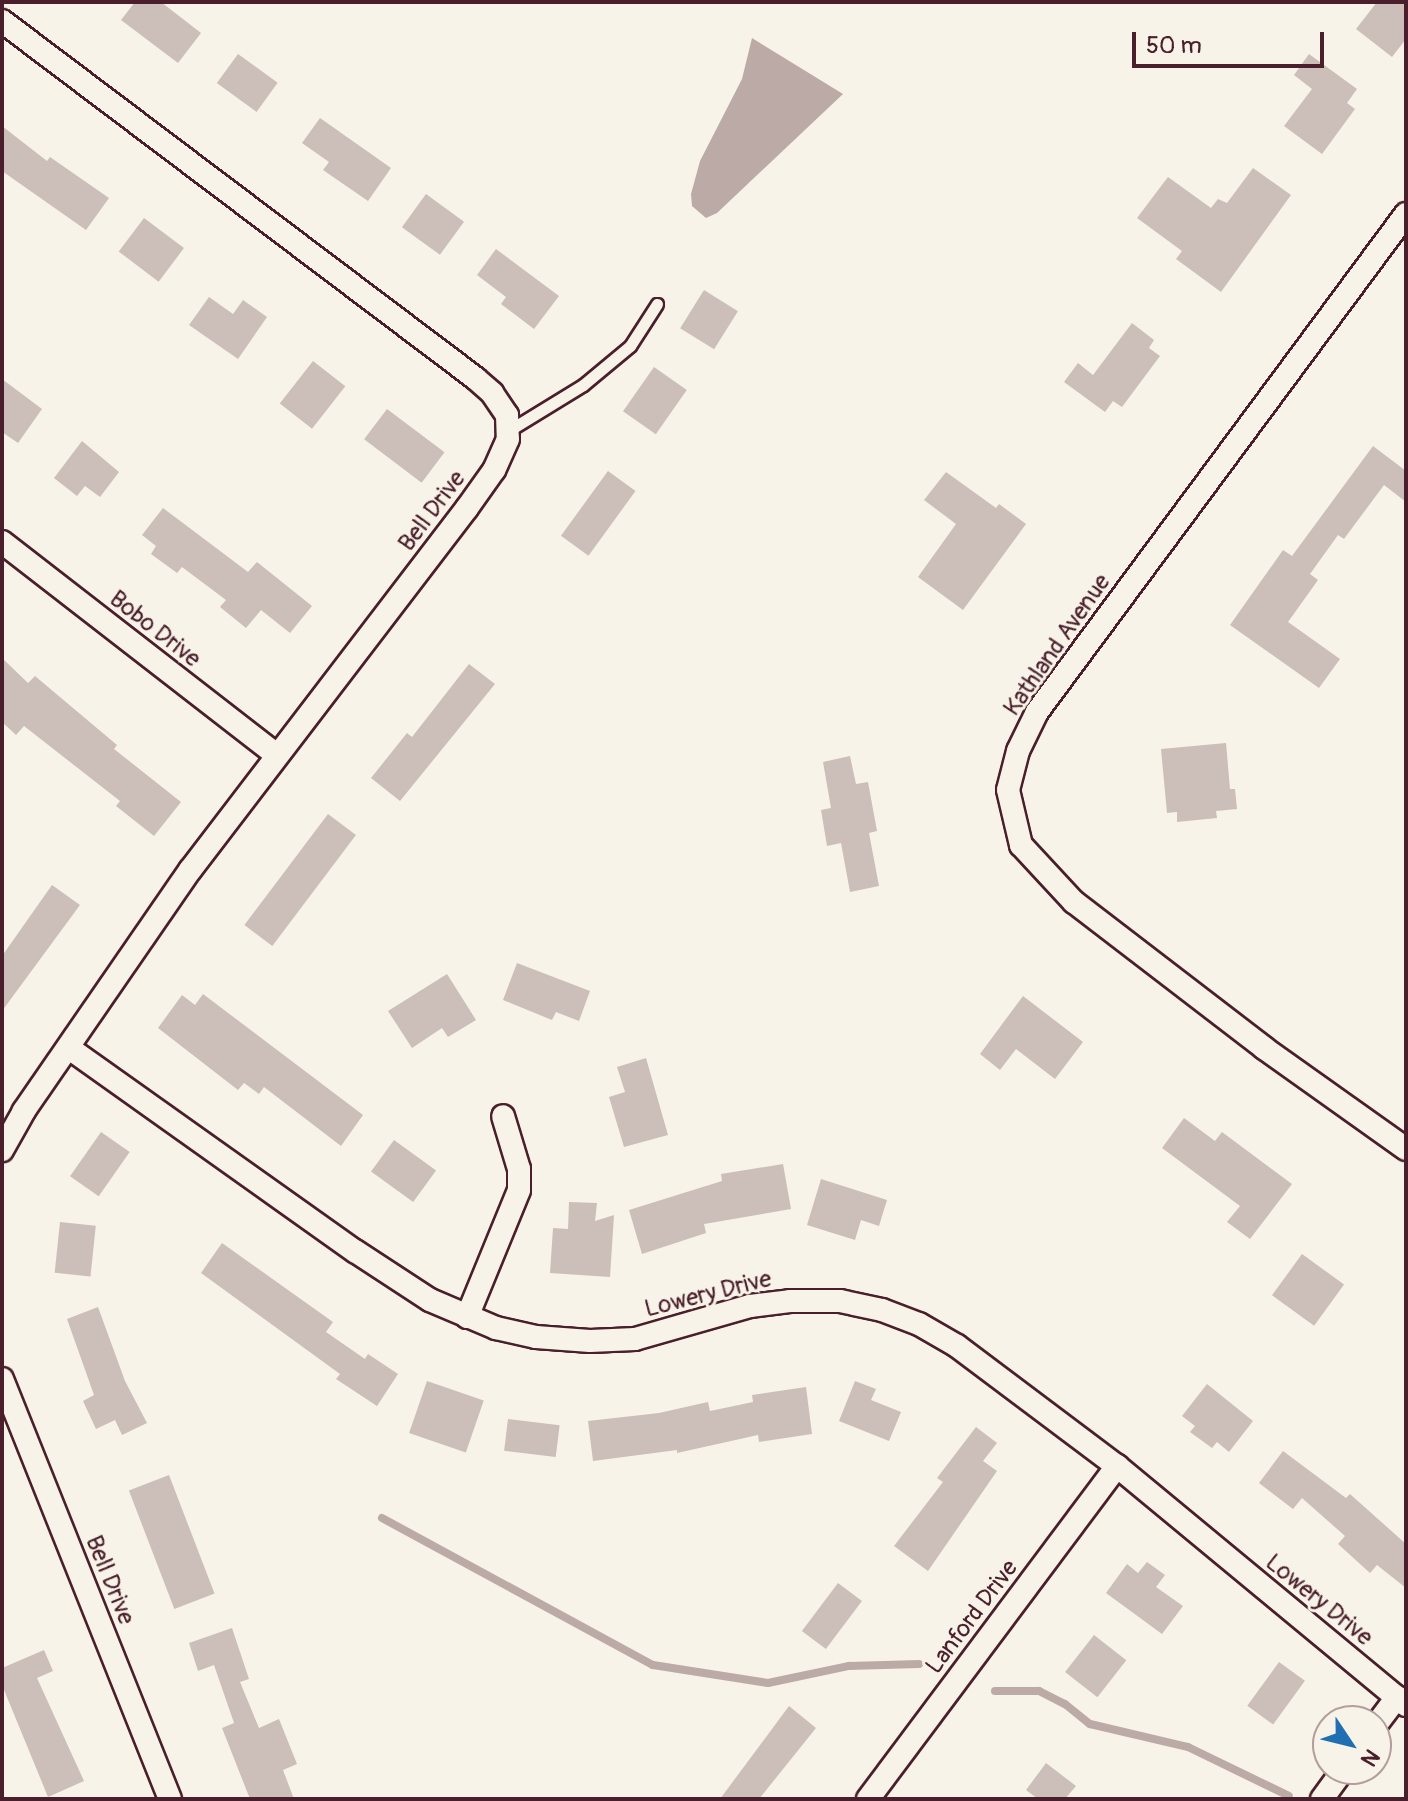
<!DOCTYPE html>
<style>
body{margin:0}
#map{position:relative;width:1408px;height:1801px;overflow:hidden;background:#f7f3e8;font-family:Pangolin,sans-serif}
div>[style]{position:absolute}
.water>*{inset:0;background:#bcaaa7}
.stream>*{height:8px;margin:-4px;padding:0 4px;transform-origin:4px;border-radius:4px;background:#bcaaa7}
.building>*{inset:0;background:#ccbfb9;transform-origin:0 0}
.roads{filter:drop-shadow(2px 0 #4a1f2b) drop-shadow(-2px 0 #4a1f2b) drop-shadow(0 2px #4a1f2b) drop-shadow(0 -2px #4a1f2b)}
.service>*{height:11px;margin:-5.5px;padding:0 5.5px;transform-origin:5.5px;border-radius:5.5px;background:#f7f3e8}
.minor>*{height:22px;margin:-11px;padding:0 11px;transform-origin:11px;border-radius:11px;background:#f7f3e8}
span{translate:-50% -50%;white-space:nowrap;text-align:center;line-height:1.15;-webkit-text-stroke:6px #f7f3e8;paint-order:stroke}
.street-label{font-size:24px;color:#4a1f2b}
.frame{position:absolute;inset:0;border:4px solid #4a1f2b;pointer-events:none}
.north{position:absolute;left:1312px;top:1705px;width:80px;height:80px;box-sizing:border-box;background:#f7f3e8;border:2px solid #b29e9c;border-radius:50%;rotate:125deg;font-size:22px;font-weight:700;line-height:32px;text-align:center;color:#4a1f2b}
.north::after{content:'';display:block;margin:auto;width:28px;height:36px;background:#1f6fb2;clip-path:polygon(50% 0,100% 100%,50% 72%,0 100%)}
.scale{position:absolute;left:1132px;top:32px;width:192px;height:36px;box-sizing:border-box;border:4px solid #4a1f2b;border-top:0;padding-left:10px;font-size:24px;line-height:28px;white-space:nowrap;color:#4a1f2b;-webkit-text-stroke:6px #f7f3e8;paint-order:stroke}
</style>
<div id="map">
<div class="water">
<i style="clip-path:polygon(752px 38px,843px 94px,717px 213px,706px 218px,692px 206px,691px 194px,700px 161px,742px 79px)"></i>
</div>
<div class="stream">
<i style="left:382px;top:1518px;width:308px;rotate:28.5deg"></i>
<i style="left:653px;top:1665px;width:116px;rotate:8.9deg"></i>
<i style="left:768px;top:1683px;width:83px;rotate:-11.9deg"></i>
<i style="left:849px;top:1666px;width:70px;rotate:-1.6deg"></i>
<i style="left:995px;top:1691px;width:44px"></i>
<i style="left:1039px;top:1691px;width:29px;rotate:27deg"></i>
<i style="left:1065px;top:1704px;width:32px;rotate:39deg"></i>
<i style="left:1090px;top:1724px;width:101px;rotate:13.2deg"></i>
<i style="left:1188px;top:1747px;width:112px;rotate:25.9deg"></i>
</div>
<div class="building">
<i style="clip-path:polygon(135px 2px,161px 2px,201px 33px,178px 63px,121px 20px)"></i>
<i style="clip-path:polygon(1377px 2px,1406px 2px,1406px 39px,1392px 57px,1356px 29px)"></i>
<i style="left:238px;top:54px;width:49px;height:36px;rotate:36deg"></i>
<i style="clip-path:polygon(1309px 54px,1357px 89px,1347px 103px,1355px 109px,1322px 154px,1284px 126px,1312px 89px,1294px 75px)"></i>
<i style="clip-path:polygon(320px 118px,391px 168px,368px 201px,323px 170px,329px 162px,302px 143px)"></i>
<i style="clip-path:polygon(2px 126px,47px 161px,50px 157px,109px 198px,86px 230px,2px 171px)"></i>
<i style="clip-path:polygon(1253px 168px,1291px 195px,1221px 292px,1176px 259px,1182px 251px,1137px 218px,1168px 177px,1211px 208px,1218px 199px,1227px 203px)"></i>
<i style="left:426px;top:194px;width:47px;height:41px;rotate:36deg"></i>
<i style="left:144px;top:218px;width:50px;height:42px;rotate:37deg"></i>
<i style="clip-path:polygon(496px 249px,559px 296px,534px 329px,501px 304px,506px 297px,477px 275px)"></i>
<i style="left:704px;top:290px;width:40px;height:45px;rotate:32deg"></i>
<i style="clip-path:polygon(209px 297px,233px 314px,243px 300px,267px 317px,238px 359px,189px 325px)"></i>
<i style="clip-path:polygon(1132px 323px,1154px 340px,1149px 348px,1160px 356px,1122px 407px,1113px 401px,1105px 412px,1064px 382px,1078px 363px,1093px 375px)"></i>
<i style="left:313px;top:361px;width:41px;height:54px;rotate:38deg"></i>
<i style="left:654px;top:367px;width:40px;height:54px;rotate:35deg"></i>
<i style="clip-path:polygon(2px 379px,42px 409px,18px 443px,2px 432px)"></i>
<i style="left:387px;top:409px;width:72px;height:38px;rotate:37deg"></i>
<i style="clip-path:polygon(82px 441px,119px 472px,100px 497px,85px 486px,77px 496px,54px 478px)"></i>
<i style="clip-path:polygon(1373px 446px,1406px 471px,1406px 502px,1384px 485px,1344px 539px,1338px 535px,1310px 574px,1318px 580px,1288px 622px,1340px 659px,1319px 688px,1230px 625px,1283px 550px,1292px 556px)"></i>
<i style="left:608px;top:471px;width:34px;height:80px;rotate:36deg"></i>
<i style="clip-path:polygon(946px 472px,996px 508px,999px 504px,1026px 524px,963px 610px,918px 577px,956px 524px,924px 500px)"></i>
<i style="clip-path:polygon(163px 508px,248px 572px,257px 562px,312px 606px,290px 633px,261px 610px,246px 628px,220px 607px,226px 600px,182px 567px,177px 573px,151px 554px,156px 546px,142px 535px)"></i>
<i style="clip-path:polygon(2px 658px,28px 683px,35px 676px,117px 745px,114px 749px,181px 802px,154px 836px,116px 806px,120px 801px,24px 726px,16px 735px,2px 722px)"></i>
<i style="clip-path:polygon(469px 664px,495px 684px,400px 801px,371px 778px,407px 733px,412px 737px)"></i>
<i style="clip-path:polygon(1226px 743px,1230px 789px,1235px 789px,1237px 809px,1216px 811px,1217px 818px,1177px 822px,1177px 812px,1167px 813px,1161px 749px)"></i>
<i style="clip-path:polygon(850px 756px,856px 784px,868px 782px,877px 831px,869px 833px,879px 886px,850px 892px,841px 843px,827px 846px,821px 810px,831px 808px,823px 762px)"></i>
<i style="left:328px;top:814px;width:35px;height:139px;rotate:37deg"></i>
<i style="clip-path:polygon(52px 885px,80px 905px,2px 1011px,2px 956px)"></i>
<i style="clip-path:polygon(517px 963px,590px 991px,579px 1021px,556px 1012px,552px 1020px,503px 1000px)"></i>
<i style="clip-path:polygon(447px 974px,476px 1020px,448px 1037px,442px 1028px,412px 1048px,388px 1011px)"></i>
<i style="clip-path:polygon(203px 994px,363px 1115px,341px 1146px,264px 1087px,259px 1094px,244px 1083px,238px 1090px,158px 1028px,182px 995px,195px 1005px)"></i>
<i style="clip-path:polygon(1023px 996px,1083px 1042px,1055px 1079px,1016px 1049px,1000px 1070px,980px 1054px)"></i>
<i style="clip-path:polygon(646px 1058px,668px 1135px,624px 1147px,609px 1097px,625px 1092px,617px 1067px)"></i>
<i style="clip-path:polygon(1184px 1118px,1215px 1141px,1222px 1132px,1292px 1184px,1250px 1239px,1227px 1222px,1240px 1206px,1162px 1148px)"></i>
<i style="left:101px;top:1132px;width:35px;height:54px;rotate:35deg"></i>
<i style="left:394px;top:1140px;width:52px;height:39px;rotate:36deg"></i>
<i style="clip-path:polygon(783px 1164px,791px 1209px,704px 1224px,706px 1233px,642px 1254px,629px 1210px,722px 1181px,721px 1174px)"></i>
<i style="clip-path:polygon(821px 1179px,887px 1200px,879px 1226px,861px 1220px,855px 1240px,807px 1225px)"></i>
<i style="clip-path:polygon(569px 1202px,597px 1203px,595px 1221px,614px 1215px,610px 1277px,550px 1273px,553px 1228px,568px 1229px)"></i>
<i style="left:60px;top:1222px;width:36px;height:51px;rotate:6deg"></i>
<i style="clip-path:polygon(222px 1243px,333px 1322px,326px 1332px,365px 1359px,368px 1354px,398px 1374px,377px 1406px,336px 1379px,340px 1374px,201px 1273px)"></i>
<i style="left:1302px;top:1254px;width:52px;height:51px;rotate:36deg"></i>
<i style="clip-path:polygon(98px 1307px,125px 1381px,147px 1423px,122px 1435px,115px 1420px,96px 1429px,83px 1401px,94px 1395px,67px 1319px)"></i>
<i style="left:427px;top:1381px;width:60px;height:55px;rotate:19deg"></i>
<i style="clip-path:polygon(855px 1381px,876px 1389px,871px 1400px,901px 1412px,889px 1441px,839px 1421px)"></i>
<i style="clip-path:polygon(1207px 1384px,1253px 1421px,1229px 1452px,1217px 1442px,1212px 1448px,1190px 1432px,1195px 1426px,1182px 1416px)"></i>
<i style="clip-path:polygon(806px 1387px,812px 1434px,759px 1442px,758px 1435px,677px 1453px,677px 1450px,593px 1461px,588px 1421px,659px 1413px,708px 1402px,710px 1411px,753px 1402px,752px 1395px)"></i>
<i style="left:508px;top:1419px;width:52px;height:32px;rotate:7deg"></i>
<i style="clip-path:polygon(976px 1427px,997px 1443px,983px 1461px,997px 1471px,928px 1571px,894px 1546px,943px 1482px,937px 1478px)"></i>
<i style="clip-path:polygon(1283px 1451px,1346px 1498px,1350px 1494px,1406px 1544px,1406px 1588px,1377px 1565px,1370px 1573px,1338px 1544px,1345px 1536px,1302px 1498px,1293px 1509px,1259px 1483px)"></i>
<i style="left:169px;top:1475px;width:127px;height:43px;rotate:69deg"></i>
<i style="clip-path:polygon(1147px 1562px,1165px 1575px,1156px 1587px,1183px 1606px,1162px 1634px,1106px 1593px,1127px 1564px,1138px 1573px)"></i>
<i style="left:838px;top:1583px;width:30px;height:60px;rotate:37deg"></i>
<i style="clip-path:polygon(232px 1628px,249px 1679px,240px 1682px,259px 1728px,279px 1719px,297px 1764px,283px 1770px,294px 1799px,250px 1799px,222px 1728px,234px 1723px,214px 1665px,198px 1671px,189px 1643px)"></i>
<i style="left:1094px;top:1635px;width:41px;height:47px;rotate:38deg"></i>
<i style="clip-path:polygon(44px 1650px,53px 1671px,37px 1678px,84px 1781px,48px 1797px,2px 1685px,2px 1668px)"></i>
<i style="left:1279px;top:1662px;width:32px;height:54px;rotate:36deg"></i>
<i style="clip-path:polygon(789px 1706px,816px 1728px,759px 1799px,720px 1799px)"></i>
<i style="clip-path:polygon(1046px 1763px,1076px 1786px,1065px 1799px,1038px 1799px,1026px 1790px)"></i>
</div>
<div class="roads">
<div class="service">
<i style="left:508px;top:431px;width:88px;rotate:-31.5deg"></i>
<i style="left:583px;top:385px;width:61px;rotate:-39.7deg"></i>
<i style="left:630px;top:346px;width:50px;rotate:-57.3deg"></i>
</div>
<div class="minor">
<i style="left:2px;top:21px;width:593px;rotate:37.04deg"></i>
<i style="left:475px;top:378px;width:23px;rotate:41deg"></i>
<i style="left:492px;top:393px;width:27px;rotate:56deg"></i>
<i style="left:507px;top:415px;width:24px;rotate:88deg"></i>
<i style="left:508px;top:439px;width:34px;rotate:114deg"></i>
<i style="left:494px;top:470px;width:47px;rotate:125.4deg"></i>
<i style="left:467px;top:508px;width:456px;rotate:127.4deg"></i>
<i style="left:190px;top:870px;width:293px;rotate:124.6deg"></i>
<i style="left:24px;top:1111px;width:45px;rotate:119.4deg"></i>
<i style="left:1406px;top:214px;width:620px;rotate:126.54deg"></i>
<i style="left:1037px;top:712px;width:43px;rotate:116deg"></i>
<i style="left:1018px;top:751px;width:40px;rotate:104.4deg"></i>
<i style="left:1008px;top:790px;width:57px;rotate:76.7deg"></i>
<i style="left:1021px;top:845px;width:78px;rotate:47.1deg"></i>
<i style="left:1074px;top:902px;width:240px;rotate:37.5deg"></i>
<i style="left:1264px;top:1048px;width:174px;rotate:35.4deg"></i>
<i style="left:2px;top:542px;width:348px;rotate:37.8deg"></i>
<i style="left:69px;top:1048px;width:351px;rotate:35.4deg"></i>
<i style="left:355px;top:1251px;width:90px;rotate:33.2deg"></i>
<i style="left:430px;top:1300px;width:72px;rotate:23deg"></i>
<i style="left:496px;top:1328px;width:41px;rotate:12.7deg"></i>
<i style="left:536px;top:1337px;width:54px;rotate:4.2deg"></i>
<i style="left:590px;top:1341px;width:45px;rotate:-2.5deg"></i>
<i style="left:635px;top:1339px;width:120px;rotate:-16deg"></i>
<i style="left:750px;top:1306px;width:40px;rotate:-7.1deg"></i>
<i style="left:790px;top:1301px;width:50px"></i>
<i style="left:840px;top:1301px;width:43px;rotate:12.1deg"></i>
<i style="left:882px;top:1310px;width:40px;rotate:21deg"></i>
<i style="left:919px;top:1324px;width:44px;rotate:30.1deg"></i>
<i style="left:957px;top:1346px;width:200px;rotate:36.9deg"></i>
<i style="left:1117px;top:1466px;width:375px;rotate:39.6deg"></i>
<i style="left:467px;top:1317px;width:137px;rotate:-67.7deg"></i>
<i style="left:519px;top:1190px;width:21px;rotate:-90deg"></i>
<i style="left:519px;top:1169px;width:55px;rotate:-106.8deg"></i>
<i style="left:2px;top:1379px;width:452px;rotate:68.2deg"></i>
<i style="left:1376px;top:1725px;width:35px;rotate:-53deg"></i>
<i style="left:868px;top:1799px;width:416px;rotate:-53.2deg"></i>
<i style="left:1322px;top:1799px;width:37px;rotate:-54deg"></i>
</div>
</div>
<div class="street-label">
<span style="left:432px;top:511px;rotate:-53deg">Bell Drive</span>
<span style="left:155px;top:629px;rotate:38deg">Bobo Drive</span>
<span style="left:1057px;top:645px;rotate:-55deg">Kathland Avenue</span>
<span style="left:708px;top:1294px;rotate:-14deg">Lowery Drive</span>
<span style="left:110px;top:1580px;rotate:68deg">Bell Drive</span>
<span style="left:1319px;top:1600px;rotate:39deg">Lowery Drive</span>
<span style="left:972px;top:1617px;rotate:-53deg">Lanford Drive</span>
</div>
<div class="frame"></div>
<div class="north">N</div>
<div class="scale">50 m</div>
</div>
